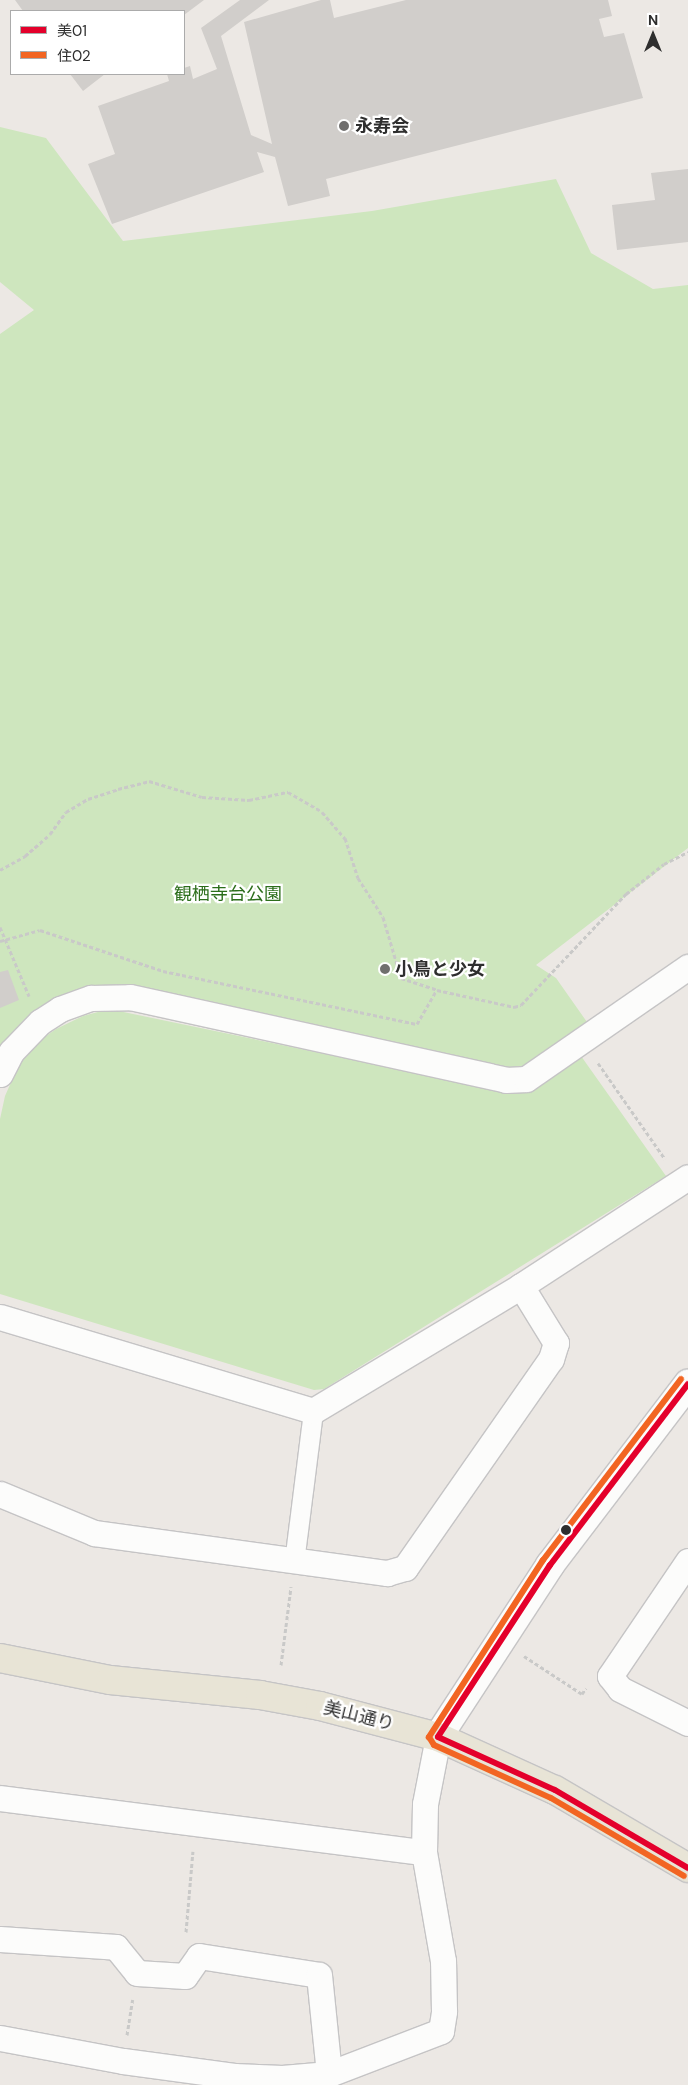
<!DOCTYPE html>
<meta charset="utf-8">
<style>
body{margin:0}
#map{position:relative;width:688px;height:2085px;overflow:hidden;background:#ece8e4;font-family:"DM Sans","Noto Sans JP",sans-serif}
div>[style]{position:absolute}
.green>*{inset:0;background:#cee6be}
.building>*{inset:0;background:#d1cecb}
.path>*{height:3px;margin-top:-1.5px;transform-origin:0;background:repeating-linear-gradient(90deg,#c9c9c8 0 4px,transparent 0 6.5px)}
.roads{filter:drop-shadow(1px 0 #c5c4c5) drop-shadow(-1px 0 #c5c4c5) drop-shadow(0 1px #c5c4c5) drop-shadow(0 -1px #c5c4c5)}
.pedestrian>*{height:19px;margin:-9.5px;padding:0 9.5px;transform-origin:9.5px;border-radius:9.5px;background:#fcfcfb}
.minor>*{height:25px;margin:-12.5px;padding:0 12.5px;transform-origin:12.5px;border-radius:12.5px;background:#fcfcfb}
.tertiary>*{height:28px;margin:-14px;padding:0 14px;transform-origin:14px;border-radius:14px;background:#fcfcfb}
.primary>*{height:28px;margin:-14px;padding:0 14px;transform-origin:14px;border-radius:14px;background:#e8e4d6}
.bus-1>*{height:6px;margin:-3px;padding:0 3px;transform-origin:3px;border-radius:3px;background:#e4002b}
.bus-2>*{height:6px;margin:-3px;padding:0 3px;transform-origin:3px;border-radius:3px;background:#f26522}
.dots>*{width:14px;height:14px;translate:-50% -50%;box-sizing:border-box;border:2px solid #fff;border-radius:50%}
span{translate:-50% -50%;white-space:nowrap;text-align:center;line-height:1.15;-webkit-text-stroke:4.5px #fff;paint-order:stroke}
.poi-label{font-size:18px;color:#2e2e2e;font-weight:700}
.left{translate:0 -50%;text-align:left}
.park-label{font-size:18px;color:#2c6e1b}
.street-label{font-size:18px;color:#2e2e2e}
.legend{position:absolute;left:10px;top:10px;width:175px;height:65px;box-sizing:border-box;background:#fff;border:1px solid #ababab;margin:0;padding:6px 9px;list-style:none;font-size:15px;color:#2e2e2e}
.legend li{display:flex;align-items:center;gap:10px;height:25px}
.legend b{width:25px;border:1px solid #ababab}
.north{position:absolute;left:628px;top:10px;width:50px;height:50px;-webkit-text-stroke:4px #fff;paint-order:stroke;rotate:0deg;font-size:14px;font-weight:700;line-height:20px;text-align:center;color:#2e2e2e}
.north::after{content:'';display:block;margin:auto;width:18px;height:22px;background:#2e2e2e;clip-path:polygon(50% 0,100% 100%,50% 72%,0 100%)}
</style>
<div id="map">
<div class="green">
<i style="clip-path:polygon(0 127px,46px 138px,123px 241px,372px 211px,556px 179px,591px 253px,653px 289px,688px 285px,688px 848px,536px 965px,556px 978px,594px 1032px,526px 1079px,130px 997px,60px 1009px,0 1074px,0 334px,34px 310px,0 282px)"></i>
<i style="clip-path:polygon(109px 1009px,503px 1091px,526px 1090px,538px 1086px,581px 1056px,666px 1176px,324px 1389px,314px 1390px,0 1294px,0 1119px,5px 1096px,20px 1062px,35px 1044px,56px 1029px,83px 1016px)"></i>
</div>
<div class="building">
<i style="clip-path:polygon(15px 0,204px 0,184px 15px,184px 11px,23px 11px)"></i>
<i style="clip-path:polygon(240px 0,269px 0,221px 36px,251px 135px,272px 144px,244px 22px,321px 0,330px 0,334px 18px,406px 0,608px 0,612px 16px,599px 19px,604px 37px,624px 33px,643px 98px,326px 179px,330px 196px,288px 206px,275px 157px,257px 152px,264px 172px,112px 224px,88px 164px,115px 154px,98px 106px,169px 81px,167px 74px,184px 74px,184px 68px,190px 66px,193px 79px,217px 69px,201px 28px)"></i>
<i style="clip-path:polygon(70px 74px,105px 74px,83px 91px)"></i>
<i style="clip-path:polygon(688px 169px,688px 242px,617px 250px,612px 205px,655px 200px,651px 173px)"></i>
<i style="clip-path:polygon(8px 970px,19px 1000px,0 1008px,0 972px)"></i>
</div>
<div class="path">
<i style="left:0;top:870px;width:29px;rotate:-29deg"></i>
<i style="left:25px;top:856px;width:33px;rotate:-41deg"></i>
<i style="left:50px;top:834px;width:27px;rotate:-54deg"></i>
<i style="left:66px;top:812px;width:26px;rotate:-31deg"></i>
<i style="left:88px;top:799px;width:32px;rotate:-18deg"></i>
<i style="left:118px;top:789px;width:32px;rotate:-14deg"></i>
<i style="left:149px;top:781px;width:55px;rotate:16.8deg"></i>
<i style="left:202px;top:797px;width:47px;rotate:3.7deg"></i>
<i style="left:249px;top:800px;width:40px;rotate:-12deg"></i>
<i style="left:288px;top:792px;width:39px;rotate:30deg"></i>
<i style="left:322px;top:812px;width:35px;rotate:49deg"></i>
<i style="left:345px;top:838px;width:42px;rotate:72deg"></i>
<i style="left:358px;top:878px;width:46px;rotate:57.3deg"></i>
<i style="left:383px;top:917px;width:64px;rotate:73.6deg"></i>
<i style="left:401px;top:978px;width:38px;rotate:18deg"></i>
<i style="left:437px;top:990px;width:79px;rotate:12.4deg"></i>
<i style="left:514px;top:1007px;width:7px;rotate:-16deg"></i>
<i style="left:521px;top:1005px;width:153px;rotate:-46.6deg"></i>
<i style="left:626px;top:894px;width:48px;rotate:-38.3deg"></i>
<i style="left:664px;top:864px;width:27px;rotate:-27deg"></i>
<i style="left:0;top:927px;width:75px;rotate:67.2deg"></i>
<i style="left:0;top:941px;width:41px;rotate:-15.4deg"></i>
<i style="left:40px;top:930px;width:130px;rotate:18.4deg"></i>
<i style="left:163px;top:971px;width:259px;rotate:11.8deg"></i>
<i style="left:417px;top:1024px;width:39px;rotate:-60deg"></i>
<i style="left:598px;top:1063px;width:117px;rotate:55.1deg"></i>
<i style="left:524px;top:1656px;width:69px;rotate:33.2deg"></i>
<i style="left:582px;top:1694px;width:7px;rotate:-56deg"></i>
<i style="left:281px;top:1665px;width:79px;rotate:-82.7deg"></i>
<i style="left:186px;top:1932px;width:81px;rotate:-85.1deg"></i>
<i style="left:127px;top:2035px;width:36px;rotate:-81deg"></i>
</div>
<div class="roads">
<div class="pedestrian">
<i style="left:294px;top:1562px;width:152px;rotate:-82.8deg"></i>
</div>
<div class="minor">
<i style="left:0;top:1074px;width:25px;rotate:-63deg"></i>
<i style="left:11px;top:1052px;width:42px;rotate:-46deg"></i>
<i style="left:40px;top:1022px;width:24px;rotate:-33deg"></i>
<i style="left:60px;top:1009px;width:33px;rotate:-20deg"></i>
<i style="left:91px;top:998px;width:39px;rotate:-1deg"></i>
<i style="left:130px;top:997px;width:385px;rotate:12.4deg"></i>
<i style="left:506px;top:1080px;width:20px;rotate:-3deg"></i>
<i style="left:526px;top:1079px;width:197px;rotate:-34.7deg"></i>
<i style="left:0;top:1317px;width:327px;rotate:16.7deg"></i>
<i style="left:313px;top:1411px;width:243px;rotate:-31deg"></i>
<i style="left:521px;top:1286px;width:199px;rotate:-33.1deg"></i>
<i style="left:0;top:1494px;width:102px;rotate:22.5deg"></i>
<i style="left:94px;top:1533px;width:296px;rotate:7.8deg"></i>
<i style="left:387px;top:1573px;width:19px;rotate:-16deg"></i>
<i style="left:405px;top:1568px;width:255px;rotate:-55.1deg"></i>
<i style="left:551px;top:1359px;width:17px;rotate:-73deg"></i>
<i style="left:556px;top:1343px;width:67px;rotate:-121.6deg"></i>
<i style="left:688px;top:1561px;width:139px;rotate:124.1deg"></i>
<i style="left:610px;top:1676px;width:16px;rotate:52deg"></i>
<i style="left:620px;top:1689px;width:76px;rotate:26.6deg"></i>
<i style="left:0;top:1798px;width:427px;rotate:7.3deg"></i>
<i style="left:0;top:1939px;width:116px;rotate:3.9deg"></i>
<i style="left:116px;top:1947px;width:33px;rotate:51deg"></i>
<i style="left:137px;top:1973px;width:48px;rotate:3.6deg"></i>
<i style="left:185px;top:1976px;width:24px;rotate:-55deg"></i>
<i style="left:199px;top:1956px;width:121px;rotate:9deg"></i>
<i style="left:319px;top:1975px;width:100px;rotate:84.2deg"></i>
<i style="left:0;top:2038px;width:125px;rotate:10.6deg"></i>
<i style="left:123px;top:2061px;width:112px;rotate:7.7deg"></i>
<i style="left:234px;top:2076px;width:48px;rotate:2.4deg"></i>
<i style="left:282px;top:2078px;width:47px;rotate:-4.9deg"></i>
<i style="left:329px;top:2074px;width:120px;rotate:-21deg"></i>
<i style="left:441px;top:2031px;width:20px;rotate:-81deg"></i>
<i style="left:444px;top:2011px;width:50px;rotate:-91.1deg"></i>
<i style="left:443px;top:1961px;width:111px;rotate:-99.9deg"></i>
<i style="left:424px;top:1852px;width:48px;rotate:-88.8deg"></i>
<i style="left:425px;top:1804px;width:68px;rotate:-79deg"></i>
</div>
<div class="tertiary">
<i style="left:438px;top:1737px;width:205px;rotate:-56.9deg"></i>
<i style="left:550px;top:1565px;width:228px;rotate:-52.7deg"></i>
</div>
<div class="primary">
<i style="left:0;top:1658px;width:112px;rotate:11.3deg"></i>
<i style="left:110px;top:1680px;width:151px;rotate:5.7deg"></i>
<i style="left:260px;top:1695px;width:61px;rotate:10.4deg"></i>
<i style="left:320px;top:1706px;width:122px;rotate:14.7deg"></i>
<i style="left:438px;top:1737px;width:128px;rotate:24.4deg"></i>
<i style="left:555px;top:1790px;width:154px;rotate:30.4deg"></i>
</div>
</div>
<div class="bus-1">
<i style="left:688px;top:1384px;width:228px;rotate:127.3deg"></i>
<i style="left:550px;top:1565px;width:205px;rotate:123.1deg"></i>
<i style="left:438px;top:1737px;width:128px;rotate:24.4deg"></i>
<i style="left:555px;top:1790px;width:154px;rotate:30.4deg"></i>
</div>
<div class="bus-2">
<i style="left:681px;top:1379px;width:228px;rotate:127.3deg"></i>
<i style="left:543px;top:1560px;width:211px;rotate:122.8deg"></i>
<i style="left:429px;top:1737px;width:9px;rotate:58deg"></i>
<i style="left:434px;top:1745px;width:128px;rotate:24.4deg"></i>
<i style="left:551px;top:1798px;width:154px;rotate:30.4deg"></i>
</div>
<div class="dots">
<i style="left:344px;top:126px;background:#706f6e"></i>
<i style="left:385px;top:969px;background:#706f6e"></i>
<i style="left:566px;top:1530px;background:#2e2e2e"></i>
</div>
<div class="poi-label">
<span class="left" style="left:355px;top:126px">永寿会</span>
<span class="left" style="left:395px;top:969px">小鳥と少女</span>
</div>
<div class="park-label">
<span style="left:228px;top:894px">観栖寺台公園</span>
</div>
<div class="street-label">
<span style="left:359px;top:1716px;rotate:14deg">美山通り</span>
</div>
<ul class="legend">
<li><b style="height:6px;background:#e4002b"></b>美01</li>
<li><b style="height:6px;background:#f26522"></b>住02</li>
</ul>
<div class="north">N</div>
</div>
